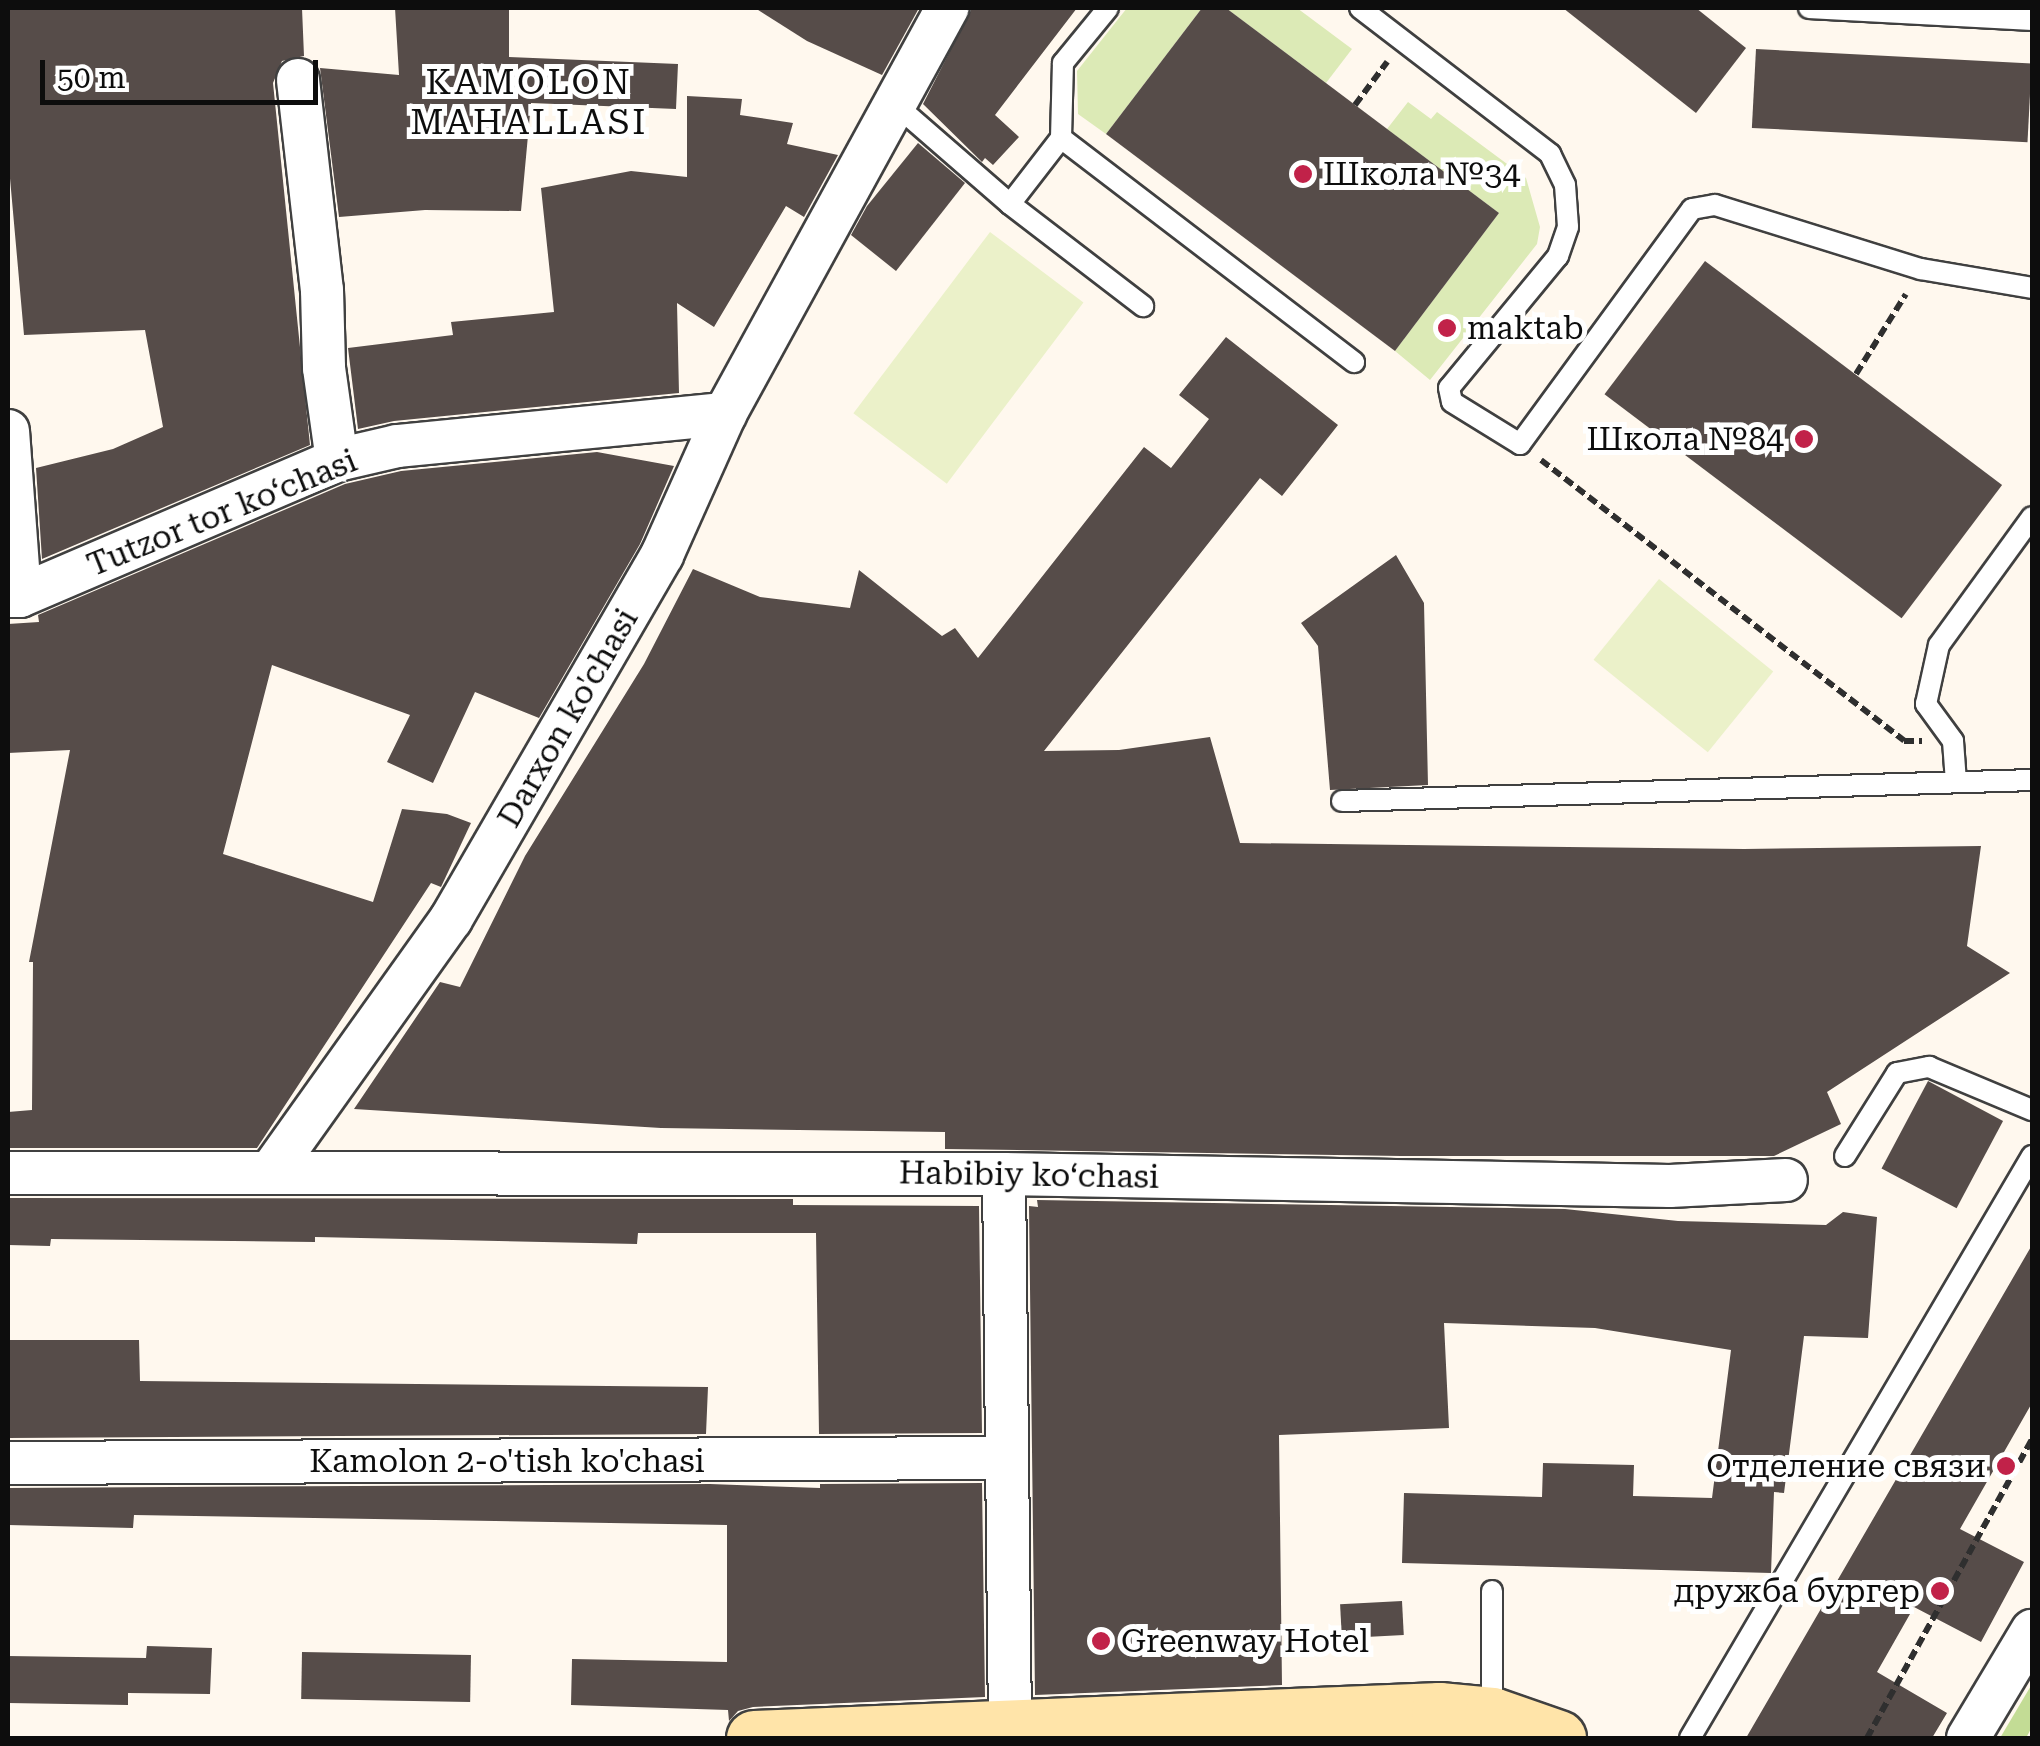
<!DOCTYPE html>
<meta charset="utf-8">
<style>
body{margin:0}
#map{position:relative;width:2040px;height:1746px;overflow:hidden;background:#fff8ee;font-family:"Roboto Serif",serif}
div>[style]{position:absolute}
.green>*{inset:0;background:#dceab6}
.forest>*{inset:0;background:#c3dc95}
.pitch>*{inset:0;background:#ebf1c9;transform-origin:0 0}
.building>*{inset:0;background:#564c49;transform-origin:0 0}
.path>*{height:6px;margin-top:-3px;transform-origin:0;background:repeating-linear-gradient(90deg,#2f2f2f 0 10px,transparent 0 15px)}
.roads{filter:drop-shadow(2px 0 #404040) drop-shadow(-2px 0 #404040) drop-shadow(0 2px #404040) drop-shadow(0 -2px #404040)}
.lane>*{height:20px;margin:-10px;padding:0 10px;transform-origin:10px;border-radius:10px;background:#fff}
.street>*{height:42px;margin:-21px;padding:0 21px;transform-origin:21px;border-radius:21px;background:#fff}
.secondary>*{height:55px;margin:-27.5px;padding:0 27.5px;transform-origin:27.5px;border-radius:27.5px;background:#ffe4a9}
.dots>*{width:28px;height:28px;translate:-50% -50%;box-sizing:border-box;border:5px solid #fff;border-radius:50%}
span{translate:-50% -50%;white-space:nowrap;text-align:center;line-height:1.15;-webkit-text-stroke:10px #fff;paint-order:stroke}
.poi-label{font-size:32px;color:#0d0d0d}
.left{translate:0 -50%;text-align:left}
.right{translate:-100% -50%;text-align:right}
.street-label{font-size:32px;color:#0d0d0d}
.neighbourhood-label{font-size:35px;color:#0d0d0d;letter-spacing:2.5px}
.frame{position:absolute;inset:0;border:10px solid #0d0d0d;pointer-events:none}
.scale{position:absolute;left:40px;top:60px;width:278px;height:45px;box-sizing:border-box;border:5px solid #0d0d0d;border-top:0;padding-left:12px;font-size:30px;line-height:35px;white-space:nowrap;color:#0d0d0d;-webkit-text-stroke:8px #fff;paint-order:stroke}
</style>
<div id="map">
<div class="green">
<i style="clip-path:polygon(1127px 8px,1202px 8px,1106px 134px,1078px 114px,1077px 71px)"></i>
<i style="clip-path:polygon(1226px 8px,1297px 8px,1352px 49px,1326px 83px)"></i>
<i style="clip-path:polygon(1408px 102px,1431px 119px,1437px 112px,1526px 178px,1540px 227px,1537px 244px,1430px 380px,1395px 351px,1499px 213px,1387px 129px)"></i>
</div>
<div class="forest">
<i style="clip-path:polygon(2032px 1684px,2032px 1727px,2026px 1738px,2000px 1738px)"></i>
</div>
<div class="pitch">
<i style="left:990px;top:232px;width:117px;height:227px;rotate:37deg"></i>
<i style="left:1659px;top:579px;width:147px;height:104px;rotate:39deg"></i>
</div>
<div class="building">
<i style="clip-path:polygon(8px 8px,302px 8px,304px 56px,282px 61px,273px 83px,310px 445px,42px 559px,36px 468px,113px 449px,163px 427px,145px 330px,24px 335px,8px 156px)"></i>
<i style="clip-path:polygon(395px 8px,509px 8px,509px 57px,678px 64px,676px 109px,531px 103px,521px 211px,425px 210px,339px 217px,320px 68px,399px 75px)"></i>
<i style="clip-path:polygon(755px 8px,919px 8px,882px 75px,807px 41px)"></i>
<i style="clip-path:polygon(972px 8px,1077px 8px,995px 115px,1019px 137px,993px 165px,985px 158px,982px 162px,923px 104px)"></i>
<i style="clip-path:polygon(1202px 8px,1226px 8px,1499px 213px,1395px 351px,1106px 134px)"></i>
<i style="clip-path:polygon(1563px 8px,1696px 8px,1746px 48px,1696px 113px)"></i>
<i style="left:1756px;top:49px;width:276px;height:79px;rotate:3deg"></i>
<i style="clip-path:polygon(687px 96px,742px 99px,740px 115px,793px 123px,787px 144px,838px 155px,804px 217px,786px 206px,714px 327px,677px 303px,679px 393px,394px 421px,358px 429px,348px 348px,453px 335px,451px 322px,554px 312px,541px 188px,631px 171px,687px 177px)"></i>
<i style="clip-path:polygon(918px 143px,965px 183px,896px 271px,851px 235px,867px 206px)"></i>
<i style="left:1705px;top:261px;width:372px;height:167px;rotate:37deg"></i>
<i style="clip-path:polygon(1226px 337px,1338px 425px,1282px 496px,1260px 478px,1044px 751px,1119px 750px,1210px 737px,1240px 843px,1744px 849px,1981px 846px,1967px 946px,2010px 973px,1827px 1092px,1841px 1124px,1774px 1156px,1401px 1156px,945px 1149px,945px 1132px,661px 1128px,354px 1109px,440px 982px,460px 987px,525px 856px,644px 664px,693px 569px,760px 597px,850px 608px,859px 570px,942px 636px,955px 628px,978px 658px,1144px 447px,1171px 468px,1209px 419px,1179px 395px)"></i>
<i style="clip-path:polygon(597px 452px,674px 466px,640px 544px,539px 718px,475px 692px,433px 783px,387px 762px,410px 715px,272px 665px,223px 854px,373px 902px,402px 809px,447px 814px,471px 823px,441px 887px,431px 883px,257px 1148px,8px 1148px,8px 1112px,32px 1110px,33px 962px,29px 962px,70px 750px,8px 753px,8px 624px,39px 622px,38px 615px,345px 484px,401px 471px)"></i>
<i style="clip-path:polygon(1396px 555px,1424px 603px,1428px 785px,1330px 790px,1318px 646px,1301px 623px)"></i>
<i style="left:1928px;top:1081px;width:85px;height:99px;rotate:28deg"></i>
<i style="clip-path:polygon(8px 1198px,793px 1199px,793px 1205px,979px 1206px,982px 1433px,819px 1434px,816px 1233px,638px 1233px,637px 1244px,315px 1237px,315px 1242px,51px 1239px,50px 1246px,8px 1245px)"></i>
<i style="clip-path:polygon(1037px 1200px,1565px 1209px,1678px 1221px,1826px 1225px,1843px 1212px,1877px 1217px,1868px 1338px,1804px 1336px,1784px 1493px,1774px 1492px,1771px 1573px,1402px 1563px,1404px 1493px,1542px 1497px,1543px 1463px,1634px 1465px,1633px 1496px,1712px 1498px,1731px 1350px,1595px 1328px,1444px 1323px,1449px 1428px,1279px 1435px,1282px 1685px,1035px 1695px,1029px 1206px,1038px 1207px)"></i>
<i style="clip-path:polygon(2032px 1245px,2032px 1403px,1960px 1529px,2024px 1562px,1981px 1642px,1914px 1607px,1877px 1672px,1947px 1713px,1932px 1738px,1746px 1738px)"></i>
<i style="clip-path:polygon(8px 1340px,139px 1340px,140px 1381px,708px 1387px,706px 1434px,8px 1438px)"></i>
<i style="clip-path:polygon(982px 1483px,985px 1697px,753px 1707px,738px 1711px,729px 1721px,728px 1710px,571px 1705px,572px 1659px,727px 1662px,727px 1525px,134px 1515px,133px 1528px,8px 1525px,8px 1488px,710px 1484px,820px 1488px,820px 1484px)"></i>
<i style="left:1402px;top:1601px;width:34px;height:62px;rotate:87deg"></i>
<i style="clip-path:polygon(147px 1646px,212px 1648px,210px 1694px,128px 1693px,128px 1705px,8px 1703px,8px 1656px,146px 1658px)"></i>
<i style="left:302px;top:1652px;width:169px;height:47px;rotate:1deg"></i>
</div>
<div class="path">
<i style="left:1355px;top:105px;width:54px;rotate:-53.3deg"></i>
<i style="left:1856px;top:374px;width:94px;rotate:-58deg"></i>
<i style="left:1541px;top:460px;width:459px;rotate:37.7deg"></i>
<i style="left:1904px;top:741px;width:18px"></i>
<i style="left:1867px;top:1738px;width:342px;rotate:-61.1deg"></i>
</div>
<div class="roads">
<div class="lane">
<i style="left:1360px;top:8px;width:240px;rotate:37.5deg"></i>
<i style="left:1550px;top:154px;width:34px;rotate:64deg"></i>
<i style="left:1565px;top:185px;width:42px;rotate:85.9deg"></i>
<i style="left:1568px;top:227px;width:31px;rotate:109deg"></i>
<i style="left:1558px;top:256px;width:171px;rotate:129.5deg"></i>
<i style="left:1449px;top:388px;width:14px;rotate:78deg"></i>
<i style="left:1452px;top:402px;width:80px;rotate:31.7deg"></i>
<i style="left:1520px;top:444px;width:291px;rotate:-53.8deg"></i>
<i style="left:1692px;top:209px;width:23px;rotate:-10deg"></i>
<i style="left:1715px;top:205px;width:216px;rotate:17.3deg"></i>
<i style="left:1921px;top:269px;width:113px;rotate:9.7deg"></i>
<i style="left:1809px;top:8px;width:223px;rotate:3.1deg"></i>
<i style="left:896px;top:105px;width:151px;rotate:41deg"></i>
<i style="left:1010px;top:204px;width:83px;rotate:-52.3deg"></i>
<i style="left:1061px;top:138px;width:75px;rotate:-88.5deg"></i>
<i style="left:1063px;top:63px;width:71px;rotate:-50.7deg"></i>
<i style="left:1061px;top:138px;width:369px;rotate:37.4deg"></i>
<i style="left:1010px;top:204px;width:168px;rotate:37.5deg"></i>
<i style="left:1956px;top:782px;width:41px;rotate:-94.2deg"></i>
<i style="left:1953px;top:741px;width:46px;rotate:-126.1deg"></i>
<i style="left:1926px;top:704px;width:60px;rotate:-77.6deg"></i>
<i style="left:1939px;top:645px;width:158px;rotate:-54deg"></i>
<i style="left:1342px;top:801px;width:690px;rotate:-1.74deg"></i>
<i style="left:1845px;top:1156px;width:98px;rotate:-57.9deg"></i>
<i style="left:1897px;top:1073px;width:33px;rotate:-11deg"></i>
<i style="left:1929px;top:1067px;width:112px;rotate:22.7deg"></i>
<i style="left:1492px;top:1713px;width:122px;rotate:-90deg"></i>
<i style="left:1690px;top:1738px;width:675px;rotate:-59.56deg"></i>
</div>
<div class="street">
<i style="left:298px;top:80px;width:211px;rotate:83.5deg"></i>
<i style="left:322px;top:290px;width:78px;rotate:88.5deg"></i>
<i style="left:324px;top:368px;width:93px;rotate:82deg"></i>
<i style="left:8px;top:431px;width:165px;rotate:85.8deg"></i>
<i style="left:8px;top:596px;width:12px"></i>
<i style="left:20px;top:596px;width:345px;rotate:-23.2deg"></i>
<i style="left:337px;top:460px;width:62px;rotate:-13.1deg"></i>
<i style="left:397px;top:446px;width:330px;rotate:-5.6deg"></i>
<i style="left:272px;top:1170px;width:308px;rotate:-54.5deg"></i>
<i style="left:451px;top:919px;width:421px;rotate:-59.9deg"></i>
<i style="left:662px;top:555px;width:154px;rotate:-65.9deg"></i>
<i style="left:725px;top:414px;width:463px;rotate:-61.3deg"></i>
<i style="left:8px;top:1173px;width:996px;rotate:0.06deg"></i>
<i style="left:1004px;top:1174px;width:666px;rotate:1.03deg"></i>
<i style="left:1670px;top:1186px;width:116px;rotate:-3deg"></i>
<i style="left:1004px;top:1174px;width:554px;rotate:89.38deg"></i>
<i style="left:8px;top:1463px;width:999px;rotate:-0.29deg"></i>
<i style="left:1968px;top:1738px;width:125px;rotate:-59.1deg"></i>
</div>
<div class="secondary">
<i style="left:754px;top:1738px;width:686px;rotate:-2.34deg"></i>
<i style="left:1439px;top:1710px;width:53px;rotate:5.4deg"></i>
<i style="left:1492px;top:1715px;width:70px;rotate:19.2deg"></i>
</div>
</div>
<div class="dots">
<i style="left:1303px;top:174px;background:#c12249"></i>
<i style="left:1447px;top:328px;background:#c12249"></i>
<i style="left:1804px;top:439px;background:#c12249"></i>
<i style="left:2006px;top:1466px;background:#c12249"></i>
<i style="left:1940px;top:1591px;background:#c12249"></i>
<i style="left:1101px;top:1641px;background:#c12249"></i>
</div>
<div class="poi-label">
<span class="left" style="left:1323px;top:174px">Школа №34</span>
<span class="left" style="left:1467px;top:328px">maktab</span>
<span class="right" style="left:1784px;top:439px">Школа №84</span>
<span class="right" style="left:1986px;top:1466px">Отделение связи</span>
<span class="right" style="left:1920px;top:1591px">дружба бургер</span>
<span class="left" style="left:1121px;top:1641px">Greenway Hotel</span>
</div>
<div class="street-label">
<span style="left:222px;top:513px;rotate:-22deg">Tutzor tor ko‘chasi</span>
<span style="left:568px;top:718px;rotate:-60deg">Darxon ko'chasi</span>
<span style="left:1029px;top:1175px;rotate:1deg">Habibiy koʻchasi</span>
<span style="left:507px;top:1461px">Kamolon 2-o'tish ko'chasi</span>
</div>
<div class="neighbourhood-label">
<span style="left:529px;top:103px">KAMOLON<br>MAHALLASI</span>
</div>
<div class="frame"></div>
<div class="scale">50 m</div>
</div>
